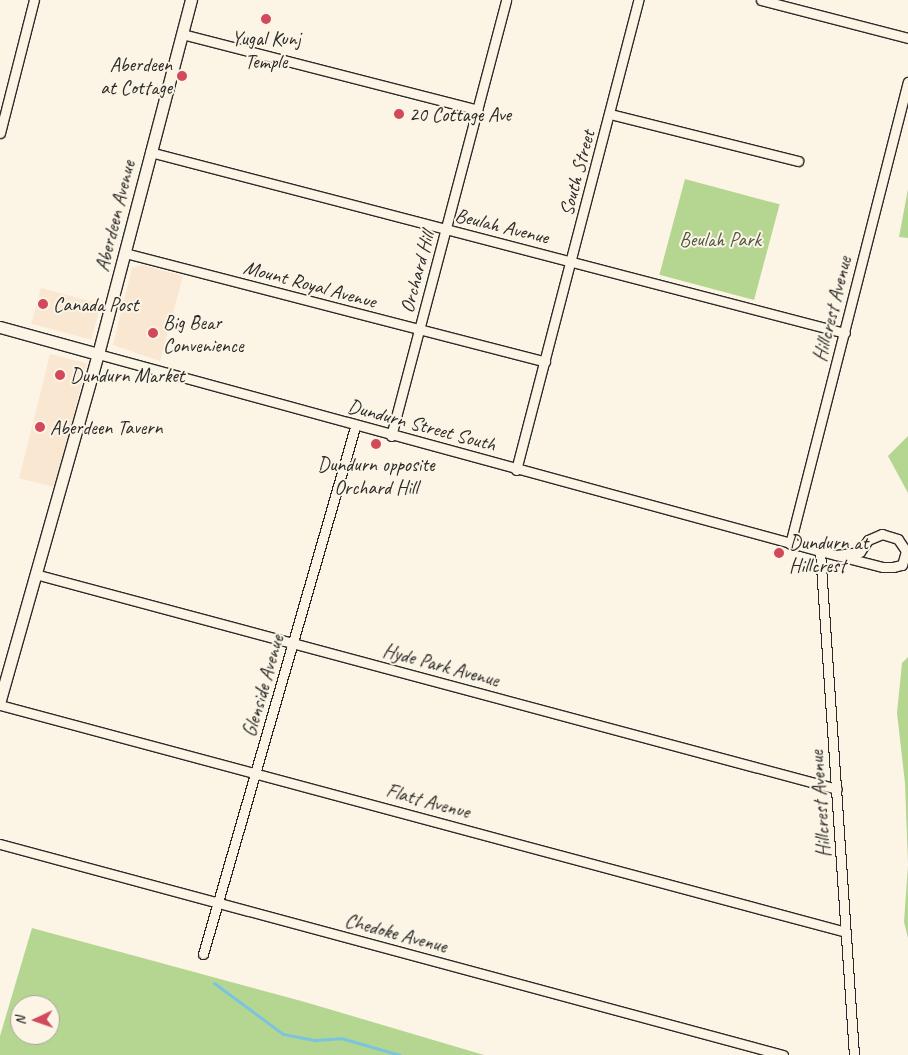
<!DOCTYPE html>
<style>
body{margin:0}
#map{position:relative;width:908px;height:1055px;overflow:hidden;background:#fcf5e5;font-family:Caveat,sans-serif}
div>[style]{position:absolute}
.built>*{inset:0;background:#f9e7d1;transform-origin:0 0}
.green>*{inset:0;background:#b4d691;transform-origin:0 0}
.stream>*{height:3px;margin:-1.5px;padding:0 1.5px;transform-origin:1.5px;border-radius:1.5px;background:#7cc4dd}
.roads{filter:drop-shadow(1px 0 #2b2b2b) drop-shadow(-1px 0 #2b2b2b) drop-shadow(0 1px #2b2b2b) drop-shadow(0 -1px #2b2b2b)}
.minor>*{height:9px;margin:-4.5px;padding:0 4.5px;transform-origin:4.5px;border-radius:4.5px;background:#fcf5e5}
.secondary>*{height:11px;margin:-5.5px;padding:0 5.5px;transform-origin:5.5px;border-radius:5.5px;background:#fcf5e5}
.dots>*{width:14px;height:14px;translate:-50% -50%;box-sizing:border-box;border:2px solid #fcf5e5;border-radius:50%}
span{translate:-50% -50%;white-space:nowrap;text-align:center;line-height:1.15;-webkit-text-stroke:4px #fcf5e5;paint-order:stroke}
.poi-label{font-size:20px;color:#2b2b2b}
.right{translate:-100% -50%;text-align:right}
.left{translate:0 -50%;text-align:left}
.street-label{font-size:20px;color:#2b2b2b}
.park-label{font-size:20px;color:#4d5644}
.north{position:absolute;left:10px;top:995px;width:50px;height:50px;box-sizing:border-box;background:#fcf5e5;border:1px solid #a8a49b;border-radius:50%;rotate:267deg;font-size:14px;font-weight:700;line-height:20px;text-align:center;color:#2b2b2b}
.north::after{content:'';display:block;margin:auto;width:18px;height:22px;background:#d1495b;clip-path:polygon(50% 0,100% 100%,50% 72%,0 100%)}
</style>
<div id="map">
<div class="built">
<i style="clip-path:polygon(142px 265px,183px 276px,160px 361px,113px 345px,132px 268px)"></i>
<i style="left:41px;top:288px;width:62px;height:37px;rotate:15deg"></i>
<i style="left:50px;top:354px;width:38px;height:128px;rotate:14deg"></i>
</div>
<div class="green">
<i style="left:685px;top:179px;width:98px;height:99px;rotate:15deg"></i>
<i style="clip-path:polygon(908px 189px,908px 238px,899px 237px)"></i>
<i style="clip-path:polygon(908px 436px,908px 493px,888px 456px)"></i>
<i style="clip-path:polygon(908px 657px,908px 938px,904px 922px,908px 865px,905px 783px,897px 713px,902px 663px)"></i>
<i style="clip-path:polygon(evenodd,32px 928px,305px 1002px,484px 1055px,0 1055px,0 1036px,32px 928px,20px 1005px,50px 1005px,50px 1035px,20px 1035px,20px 1005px)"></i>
</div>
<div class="stream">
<i style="left:214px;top:983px;width:86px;rotate:36.5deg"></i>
<i style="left:283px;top:1034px;width:33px;rotate:11deg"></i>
<i style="left:315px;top:1040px;width:26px;rotate:-4deg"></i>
<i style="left:341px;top:1038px;width:61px;rotate:16.1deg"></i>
</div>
<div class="roads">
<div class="minor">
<i style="left:761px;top:0;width:152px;rotate:14.5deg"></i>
<i style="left:182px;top:34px;width:305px;rotate:14.4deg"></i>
<i style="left:610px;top:114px;width:194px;rotate:14deg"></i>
<i style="left:0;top:133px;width:137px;rotate:-75.7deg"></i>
<i style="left:150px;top:152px;width:718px;rotate:14.6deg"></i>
<i style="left:125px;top:253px;width:434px;rotate:14.5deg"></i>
<i style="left:98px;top:354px;width:748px;rotate:15.26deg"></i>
<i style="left:820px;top:551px;width:65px;rotate:14.3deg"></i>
<i style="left:883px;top:567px;width:10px"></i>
<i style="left:893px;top:567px;width:9px;rotate:-13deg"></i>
<i style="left:902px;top:565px;width:15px;rotate:-74deg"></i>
<i style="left:906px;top:551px;width:14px;rotate:-124deg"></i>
<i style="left:898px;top:539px;width:17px;rotate:-163deg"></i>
<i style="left:882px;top:534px;width:15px;rotate:157deg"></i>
<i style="left:868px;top:540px;width:14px;rotate:124deg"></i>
<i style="left:860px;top:552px;width:24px;rotate:173deg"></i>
<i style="left:391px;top:436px;width:451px;rotate:-75.2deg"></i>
<i style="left:516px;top:470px;width:486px;rotate:-75.4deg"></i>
<i style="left:790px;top:544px;width:477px;rotate:-75.7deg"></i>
<i style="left:820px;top:551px;width:505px;rotate:86.14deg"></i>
<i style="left:35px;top:574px;width:830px;rotate:15.01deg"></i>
<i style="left:0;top:705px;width:876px;rotate:15.02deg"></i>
<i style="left:0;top:844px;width:811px;rotate:15.08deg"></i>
<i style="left:203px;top:954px;width:548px;rotate:-73.91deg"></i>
</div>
<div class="secondary">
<i style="left:0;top:327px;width:102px;rotate:15.4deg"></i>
<i style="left:0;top:700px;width:360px;rotate:-74.2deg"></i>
<i style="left:98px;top:354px;width:366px;rotate:-75.3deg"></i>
</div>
</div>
<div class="dots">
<i style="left:266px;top:19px;background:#d1495b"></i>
<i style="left:182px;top:76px;background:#d1495b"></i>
<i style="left:399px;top:114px;background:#d1495b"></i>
<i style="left:43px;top:304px;background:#d1495b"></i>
<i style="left:153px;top:333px;background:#d1495b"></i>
<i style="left:60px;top:375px;background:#d1495b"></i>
<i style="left:40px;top:427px;background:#d1495b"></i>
<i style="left:376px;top:444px;background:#d1495b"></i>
<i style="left:779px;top:553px;background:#d1495b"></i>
</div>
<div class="poi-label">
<span style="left:266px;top:50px">Yugal Kunj<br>Temple</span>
<span class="right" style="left:172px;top:76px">Aberdeen<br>at Cottage</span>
<span class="left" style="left:409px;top:114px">20 Cottage Ave</span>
<span class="left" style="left:53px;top:304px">Canada Post</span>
<span class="left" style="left:163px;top:334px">Big Bear<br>Convenience</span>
<span class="left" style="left:70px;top:375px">Dundurn Market</span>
<span class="left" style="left:50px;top:427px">Aberdeen Tavern</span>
<span style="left:376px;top:476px">Dundurn opposite<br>Orchard Hill</span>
<span class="left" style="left:789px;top:554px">Dundurn at<br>Hillcrest</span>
</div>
<div class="street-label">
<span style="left:577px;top:173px;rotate:-75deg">South Street</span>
<span style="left:115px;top:216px;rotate:-76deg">Aberdeen Avenue</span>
<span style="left:502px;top:226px;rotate:14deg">Beulah Avenue</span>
<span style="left:417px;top:272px;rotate:-75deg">Orchard Hill</span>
<span style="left:310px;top:284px;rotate:15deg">Mount Royal Avenue</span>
<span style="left:832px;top:309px;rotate:-76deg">Hillcrest Avenue</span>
<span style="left:422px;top:425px;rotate:15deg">Dundurn Street South</span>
<span style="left:441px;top:665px;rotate:15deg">Hyde Park Avenue</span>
<span style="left:263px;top:686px;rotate:-74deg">Glenside Avenue</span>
<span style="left:428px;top:801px;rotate:15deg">Flatt Avenue</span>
<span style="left:820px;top:804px;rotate:-94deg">Hillcrest Avenue</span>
<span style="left:396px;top:933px;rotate:15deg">Chedoke Avenue</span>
</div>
<div class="park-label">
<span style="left:720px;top:239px">Beulah Park</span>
</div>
<div class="north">N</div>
</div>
